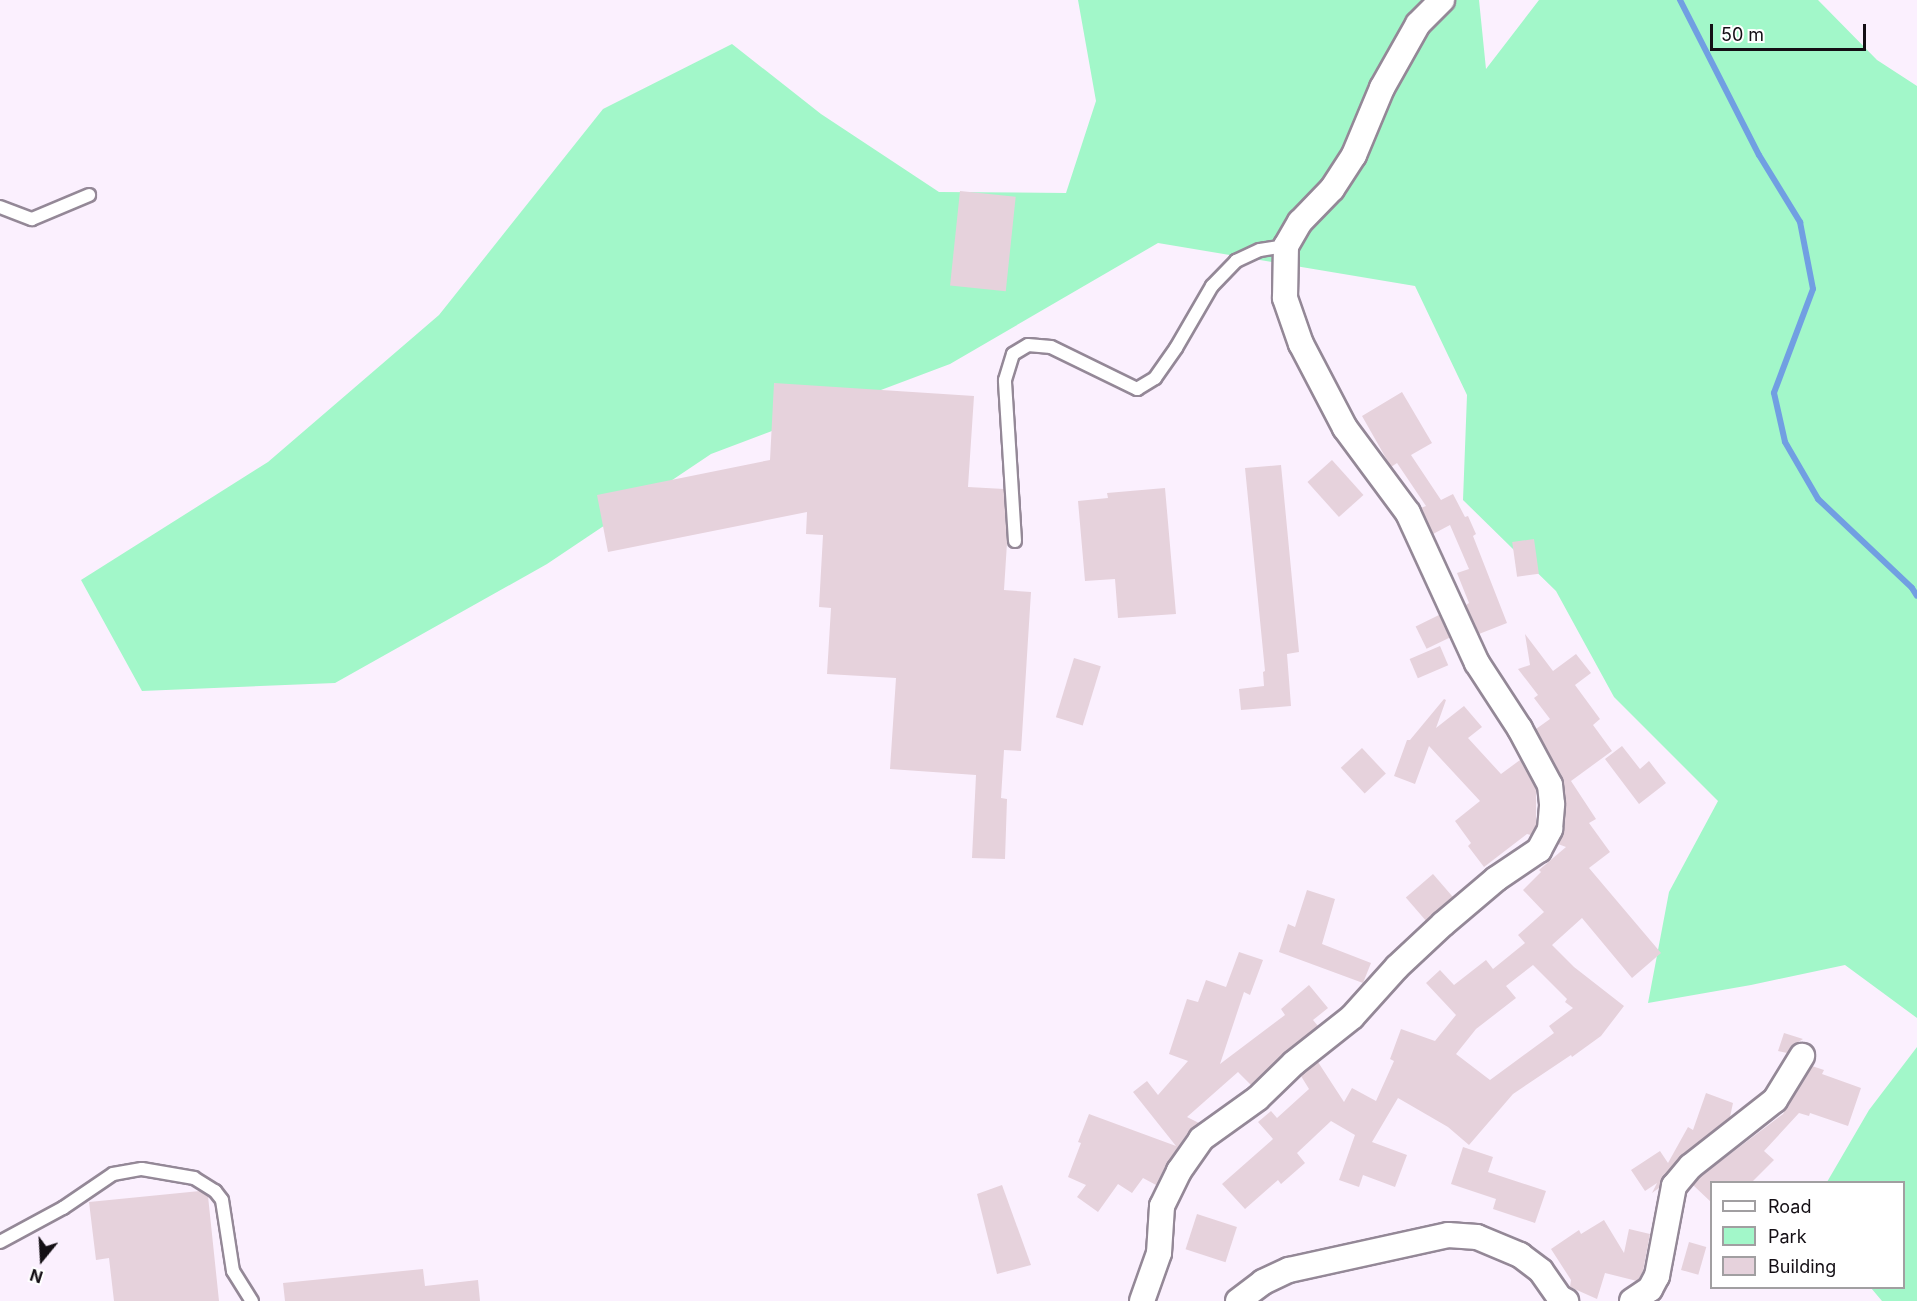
<!DOCTYPE html>
<style>
body{margin:0}
#map{position:relative;width:1917px;height:1301px;overflow:hidden;background:#fbf0fe;font-family:Inter,sans-serif}
div>[style]{position:absolute}
.green>*{inset:0;background:#a2f7c9}
.stream>*{height:6px;margin:-3px;padding:0 3px;transform-origin:3px;border-radius:3px;background:#719fe2}
.building>*{inset:0;background:#e6d2dc;transform-origin:0 0}
.roads{filter:drop-shadow(2px 0 #948897) drop-shadow(-2px 0 #948897) drop-shadow(0 2px #948897) drop-shadow(0 -2px #948897)}
.lane>*{height:12px;margin:-6px;padding:0 6px;transform-origin:6px;border-radius:6px;background:#fff}
.street>*{height:24px;margin:-12px;padding:0 12px;transform-origin:12px;border-radius:12px;background:#fff}
span{translate:-50% -50%;white-space:nowrap;text-align:center;line-height:1.15;-webkit-text-stroke:4.5px #fff;paint-order:stroke}
.legend{position:absolute;left:1710px;top:1181px;width:195px;height:108px;box-sizing:border-box;background:#fff;border:2px solid #a19fa1;margin:0;padding:8px 10px;list-style:none;font-size:18px;color:#140f15}
.legend li{display:flex;align-items:center;gap:12px;height:30px}
.legend b{width:30px;border:2px solid #a19fa1}
.north{position:absolute;left:12px;top:1229px;width:60px;height:60px;-webkit-text-stroke:4px #fff;paint-order:stroke;rotate:198deg;font-size:16px;font-weight:700;line-height:24px;text-align:center;color:#140f15}
.north::after{content:'';display:block;margin:auto;width:21px;height:27px;background:#140f15;clip-path:polygon(50% 0,100% 100%,50% 72%,0 100%)}
.scale{position:absolute;left:1710px;top:24px;width:156px;height:27px;box-sizing:border-box;border:3px solid #140f15;border-top:0;padding-left:8px;font-size:18px;line-height:21px;white-space:nowrap;color:#140f15;-webkit-text-stroke:4px #fff;paint-order:stroke}
</style>
<div id="map">
<div class="green">
<i style="clip-path:polygon(1078px 0,1479px 0,1486px 69px,1539px 0,1818px 0,1877px 60px,1917px 86px,1917px 1018px,1845px 965px,1751px 985px,1648px 1003px,1669px 892px,1718px 801px,1614px 697px,1556px 591px,1463px 500px,1467px 395px,1415px 286px,1158px 243px,950px 364px,711px 454px,547px 564px,335px 683px,142px 691px,81px 580px,268px 462px,439px 315px,603px 109px,732px 44px,821px 114px,939px 192px,1066px 193px,1096px 101px)"></i>
<i style="clip-path:polygon(1917px 1047px,1917px 1301px,1882px 1301px,1871px 1288px,1904px 1288px,1904px 1182px,1827px 1182px,1869px 1110px)"></i>
</div>
<div class="stream">
<i style="left:1680px;top:0;width:174px;rotate:63deg"></i>
<i style="left:1759px;top:155px;width:79px;rotate:58.5deg"></i>
<i style="left:1800px;top:222px;width:68px;rotate:79deg"></i>
<i style="left:1813px;top:289px;width:111px;rotate:110.6deg"></i>
<i style="left:1774px;top:393px;width:50px;rotate:77.3deg"></i>
<i style="left:1785px;top:442px;width:66px;rotate:59.9deg"></i>
<i style="left:1818px;top:499px;width:129px;rotate:43.4deg"></i>
<i style="left:1912px;top:588px;width:9px;rotate:58deg"></i>
</div>
<div class="building">
<i style="left:960px;top:191px;width:56px;height:95px;rotate:6deg"></i>
<i style="clip-path:polygon(774px 383px,974px 396px,968px 487px,1004px 489px,1007px 543px,1004px 590px,1031px 592px,1021px 751px,1004px 750px,1001px 798px,1007px 799px,1005px 859px,972px 858px,976px 775px,890px 769px,896px 678px,827px 674px,831px 608px,819px 607px,823px 535px,806px 534px,807px 512px,608px 552px,597px 495px,770px 460px)"></i>
<i style="clip-path:polygon(1402px 392px,1432px 443px,1411px 455px,1441px 500px,1453px 494px,1465px 517px,1468px 516px,1476px 534px,1473px 536px,1507px 623px,1479px 634px,1466px 605px,1469px 603px,1457px 573px,1469px 569px,1450px 525px,1433px 534px,1421px 508px,1426px 506px,1397px 463px,1391px 467px,1362px 416px)"></i>
<i style="left:1332px;top:460px;width:47px;height:33px;rotate:48deg"></i>
<i style="clip-path:polygon(1281px 465px,1299px 652px,1287px 654px,1291px 706px,1241px 710px,1239px 689px,1264px 686px,1263px 672px,1265px 671px,1245px 468px)"></i>
<i style="clip-path:polygon(1165px 488px,1176px 614px,1118px 618px,1115px 579px,1085px 581px,1078px 501px,1108px 498px,1107px 493px)"></i>
<i style="left:1534px;top:539px;width:35px;height:22px;rotate:82deg"></i>
<i style="left:1439px;top:615px;width:25px;height:26px;rotate:64deg"></i>
<i style="clip-path:polygon(evenodd,1525px 634px,1553px 671px,1576px 654px,1591px 673px,1575px 685px,1600px 719px,1593px 725px,1612px 751px,1571px 781px,1596px 819px,1589px 823px,1610px 852px,1589px 868px,1661px 953px,1632px 978px,1582px 918px,1552px 945px,1574px 967px,1624px 1006px,1601px 1036px,1572px 1057px,1571px 1055px,1513px 1094px,1469px 1145px,1448px 1127px,1398px 1098px,1372px 1142px,1407px 1155px,1395px 1187px,1363px 1175px,1359px 1187px,1339px 1180px,1355px 1135px,1331px 1121px,1297px 1153px,1305px 1163px,1281px 1184px,1278px 1180px,1245px 1209px,1222px 1184px,1273px 1139px,1258px 1122px,1271px 1111px,1277px 1118px,1309px 1089px,1301px 1076px,1318px 1062px,1344px 1102px,1352px 1088px,1376px 1101px,1394px 1061px,1390px 1059px,1401px 1029px,1435px 1041px,1456px 1015px,1426px 983px,1440px 970px,1454px 985px,1486px 960px,1493px 969px,1525px 943px,1518px 935px,1544px 912px,1523px 890px,1541px 872px,1539px 870px,1566px 847px,1558px 844px,1564px 831px,1566px 803px,1563px 779px,1536px 729px,1550px 719px,1534px 698px,1538px 695px,1518px 669px,1530px 665px,1525px 634px,1533px 965px,1567px 999px,1565px 1002px,1573px 1008px,1549px 1026px,1554px 1033px,1490px 1080px,1456px 1054px,1476px 1029px,1516px 998px,1506px 986px,1533px 965px)"></i>
<i style="left:1440px;top:646px;width:21px;height:33px;rotate:67deg"></i>
<i style="left:1074px;top:658px;width:28px;height:62px;rotate:17deg"></i>
<i style="clip-path:polygon(1444px 699px,1446px 700px,1436px 728px,1464px 706px,1482px 727px,1468px 738px,1501px 774px,1520px 760px,1536px 789px,1536px 825px,1531px 835px,1527px 834px,1484px 867px,1468px 846px,1471px 843px,1455px 821px,1480px 801px,1429px 746px,1415px 784px,1394px 776px,1407px 740px,1410px 740px)"></i>
<i style="clip-path:polygon(1622px 746px,1640px 769px,1649px 761px,1666px 783px,1639px 804px,1605px 759px)"></i>
<i style="left:1362px;top:748px;width:35px;height:29px;rotate:47deg"></i>
<i style="left:1433px;top:874px;width:30px;height:36px;rotate:49deg"></i>
<i style="clip-path:polygon(1307px 890px,1335px 899px,1322px 944px,1371px 963px,1363px 983px,1279px 952px,1288px 924px,1295px 927px)"></i>
<i style="clip-path:polygon(1239px 952px,1263px 960px,1250px 995px,1244px 992px,1220px 1064px,1285px 1015px,1281px 1009px,1309px 985px,1328px 1008px,1313px 1020px,1318px 1026px,1284px 1053px,1251px 1085px,1238px 1072px,1187px 1117px,1199px 1123px,1189px 1131px,1167px 1163px,1156px 1185px,1143px 1178px,1132px 1193px,1118px 1184px,1098px 1212px,1077px 1197px,1086px 1185px,1068px 1177px,1081px 1143px,1078px 1142px,1089px 1114px,1176px 1146px,1133px 1092px,1147px 1081px,1158px 1095px,1188px 1061px,1169px 1054px,1187px 999px,1198px 1002px,1206px 980px,1226px 987px)"></i>
<i style="clip-path:polygon(1784px 1033px,1803px 1039px,1795px 1044px,1787px 1053px,1778px 1051px)"></i>
<i style="clip-path:polygon(1812px 1066px,1824px 1070px,1822px 1074px,1861px 1088px,1848px 1126px,1810px 1113px,1809px 1116px,1799px 1113px,1764px 1151px,1774px 1160px,1752px 1182px,1712px 1182px,1712px 1203px,1693px 1185px,1701px 1176px,1783px 1114px)"></i>
<i style="clip-path:polygon(1706px 1093px,1733px 1103px,1730px 1117px,1680px 1157px,1663px 1177px,1659px 1188px,1652px 1193px,1657px 1183px,1645px 1191px,1631px 1170px,1660px 1151px,1668px 1163px,1688px 1127px,1693px 1130px)"></i>
<i style="clip-path:polygon(1463px 1147px,1493px 1157px,1488px 1172px,1546px 1191px,1535px 1223px,1493px 1209px,1496px 1199px,1451px 1184px)"></i>
<i style="clip-path:polygon(1002px 1185px,1031px 1265px,997px 1274px,977px 1194px)"></i>
<i style="clip-path:polygon(200px 1191px,208px 1196px,219px 1301px,114px 1301px,109px 1258px,96px 1260px,89px 1202px)"></i>
<i style="left:1197px;top:1214px;width:42px;height:37px;rotate:18deg"></i>
<i style="clip-path:polygon(1604px 1220px,1624px 1253px,1629px 1229px,1650px 1234px,1643px 1271px,1639px 1279px,1637px 1281px,1605px 1273px,1597px 1299px,1570px 1287px,1571px 1280px,1551px 1249px,1579px 1230px,1581px 1234px)"></i>
<i style="left:1689px;top:1242px;width:18px;height:29px;rotate:16deg"></i>
<i style="clip-path:polygon(423px 1269px,425px 1286px,478px 1280px,480px 1301px,285px 1301px,283px 1283px)"></i>
</div>
<div class="roads">
<div class="lane">
<i style="left:0;top:207px;width:34px;rotate:21deg"></i>
<i style="left:32px;top:219px;width:62px;rotate:-22.8deg"></i>
<i style="left:1015px;top:541px;width:161px;rotate:-93.6deg"></i>
<i style="left:1005px;top:380px;width:27px;rotate:-73deg"></i>
<i style="left:1013px;top:354px;width:17px;rotate:-31deg"></i>
<i style="left:1028px;top:345px;width:23px;rotate:5deg"></i>
<i style="left:1051px;top:347px;width:96px;rotate:26deg"></i>
<i style="left:1137px;top:389px;width:21px;rotate:-31deg"></i>
<i style="left:1155px;top:378px;width:37px;rotate:-55deg"></i>
<i style="left:1176px;top:348px;width:72px;rotate:-59.9deg"></i>
<i style="left:1212px;top:286px;width:35px;rotate:-46deg"></i>
<i style="left:1236px;top:261px;width:26px;rotate:-25deg"></i>
<i style="left:1260px;top:250px;width:26px;rotate:-9deg"></i>
<i style="left:0;top:1242px;width:72px;rotate:-28.4deg"></i>
<i style="left:63px;top:1208px;width:60px;rotate:-34.2deg"></i>
<i style="left:113px;top:1174px;width:29px;rotate:-10deg"></i>
<i style="left:142px;top:1169px;width:53px;rotate:9.8deg"></i>
<i style="left:194px;top:1178px;width:25px;rotate:32deg"></i>
<i style="left:215px;top:1191px;width:11px;rotate:52deg"></i>
<i style="left:222px;top:1200px;width:72px;rotate:81.2deg"></i>
<i style="left:233px;top:1271px;width:36px;rotate:58deg"></i>
</div>
<div class="street">
<i style="left:1142px;top:1301px;width:51px;rotate:-70.5deg"></i>
<i style="left:1159px;top:1253px;width:47px;rotate:-86.3deg"></i>
<i style="left:1162px;top:1206px;width:39px;rotate:-64deg"></i>
<i style="left:1179px;top:1171px;width:39px;rotate:-55deg"></i>
<i style="left:1201px;top:1139px;width:70px;rotate:-35.7deg"></i>
<i style="left:1258px;top:1098px;width:50px;rotate:-44.2deg"></i>
<i style="left:1294px;top:1063px;width:74px;rotate:-38.4deg"></i>
<i style="left:1352px;top:1017px;width:67px;rotate:-48deg"></i>
<i style="left:1397px;top:967px;width:63px;rotate:-43.1deg"></i>
<i style="left:1443px;top:924px;width:70px;rotate:-40.3deg"></i>
<i style="left:1496px;top:879px;width:52px;rotate:-34deg"></i>
<i style="left:1539px;top:850px;width:24px;rotate:-62deg"></i>
<i style="left:1550px;top:829px;width:25px;rotate:-85deg"></i>
<i style="left:1552px;top:804px;width:19px;rotate:-96deg"></i>
<i style="left:1550px;top:785px;width:64px;rotate:-118.2deg"></i>
<i style="left:1520px;top:729px;width:79px;rotate:-123.1deg"></i>
<i style="left:1477px;top:663px;width:165px;rotate:-114.7deg"></i>
<i style="left:1408px;top:513px;width:106px;rotate:-126.5deg"></i>
<i style="left:1345px;top:428px;width:95px;rotate:-117.6deg"></i>
<i style="left:1301px;top:344px;width:49px;rotate:-109.2deg"></i>
<i style="left:1285px;top:298px;width:52px;rotate:-88.9deg"></i>
<i style="left:1286px;top:246px;width:28px;rotate:-60deg"></i>
<i style="left:1300px;top:222px;width:46px;rotate:-45.9deg"></i>
<i style="left:1332px;top:189px;width:40px;rotate:-57.1deg"></i>
<i style="left:1354px;top:155px;width:73px;rotate:-67.3deg"></i>
<i style="left:1382px;top:88px;width:73px;rotate:-60.6deg"></i>
<i style="left:1418px;top:24px;width:34px;rotate:-45deg"></i>
<i style="left:1238px;top:1301px;width:31px;rotate:-37deg"></i>
<i style="left:1263px;top:1282px;width:29px;rotate:-25deg"></i>
<i style="left:1289px;top:1270px;width:163px;rotate:-12.4deg"></i>
<i style="left:1448px;top:1235px;width:29px;rotate:4deg"></i>
<i style="left:1477px;top:1237px;width:47px;rotate:22.7deg"></i>
<i style="left:1520px;top:1255px;width:26px;rotate:37deg"></i>
<i style="left:1541px;top:1271px;width:33px;rotate:55deg"></i>
<i style="left:1560px;top:1298px;width:7px;rotate:27deg"></i>
<i style="left:1632px;top:1301px;width:22px;rotate:-34deg"></i>
<i style="left:1650px;top:1289px;width:15px;rotate:-62deg"></i>
<i style="left:1657px;top:1276px;width:92px;rotate:-79.3deg"></i>
<i style="left:1674px;top:1186px;width:26px;rotate:-50deg"></i>
<i style="left:1691px;top:1166px;width:107px;rotate:-38.2deg"></i>
<i style="left:1775px;top:1100px;width:52px;rotate:-58.5deg"></i>
</div>
</div>
<ul class="legend">
<li><b style="height:8px;background:#fff"></b>Road</li>
<li><b style="height:16px;background:#a2f7c9"></b>Park</li>
<li><b style="height:16px;background:#e6d2dc"></b>Building</li>
</ul>
<div class="north">N</div>
<div class="scale">50 m</div>
</div>
